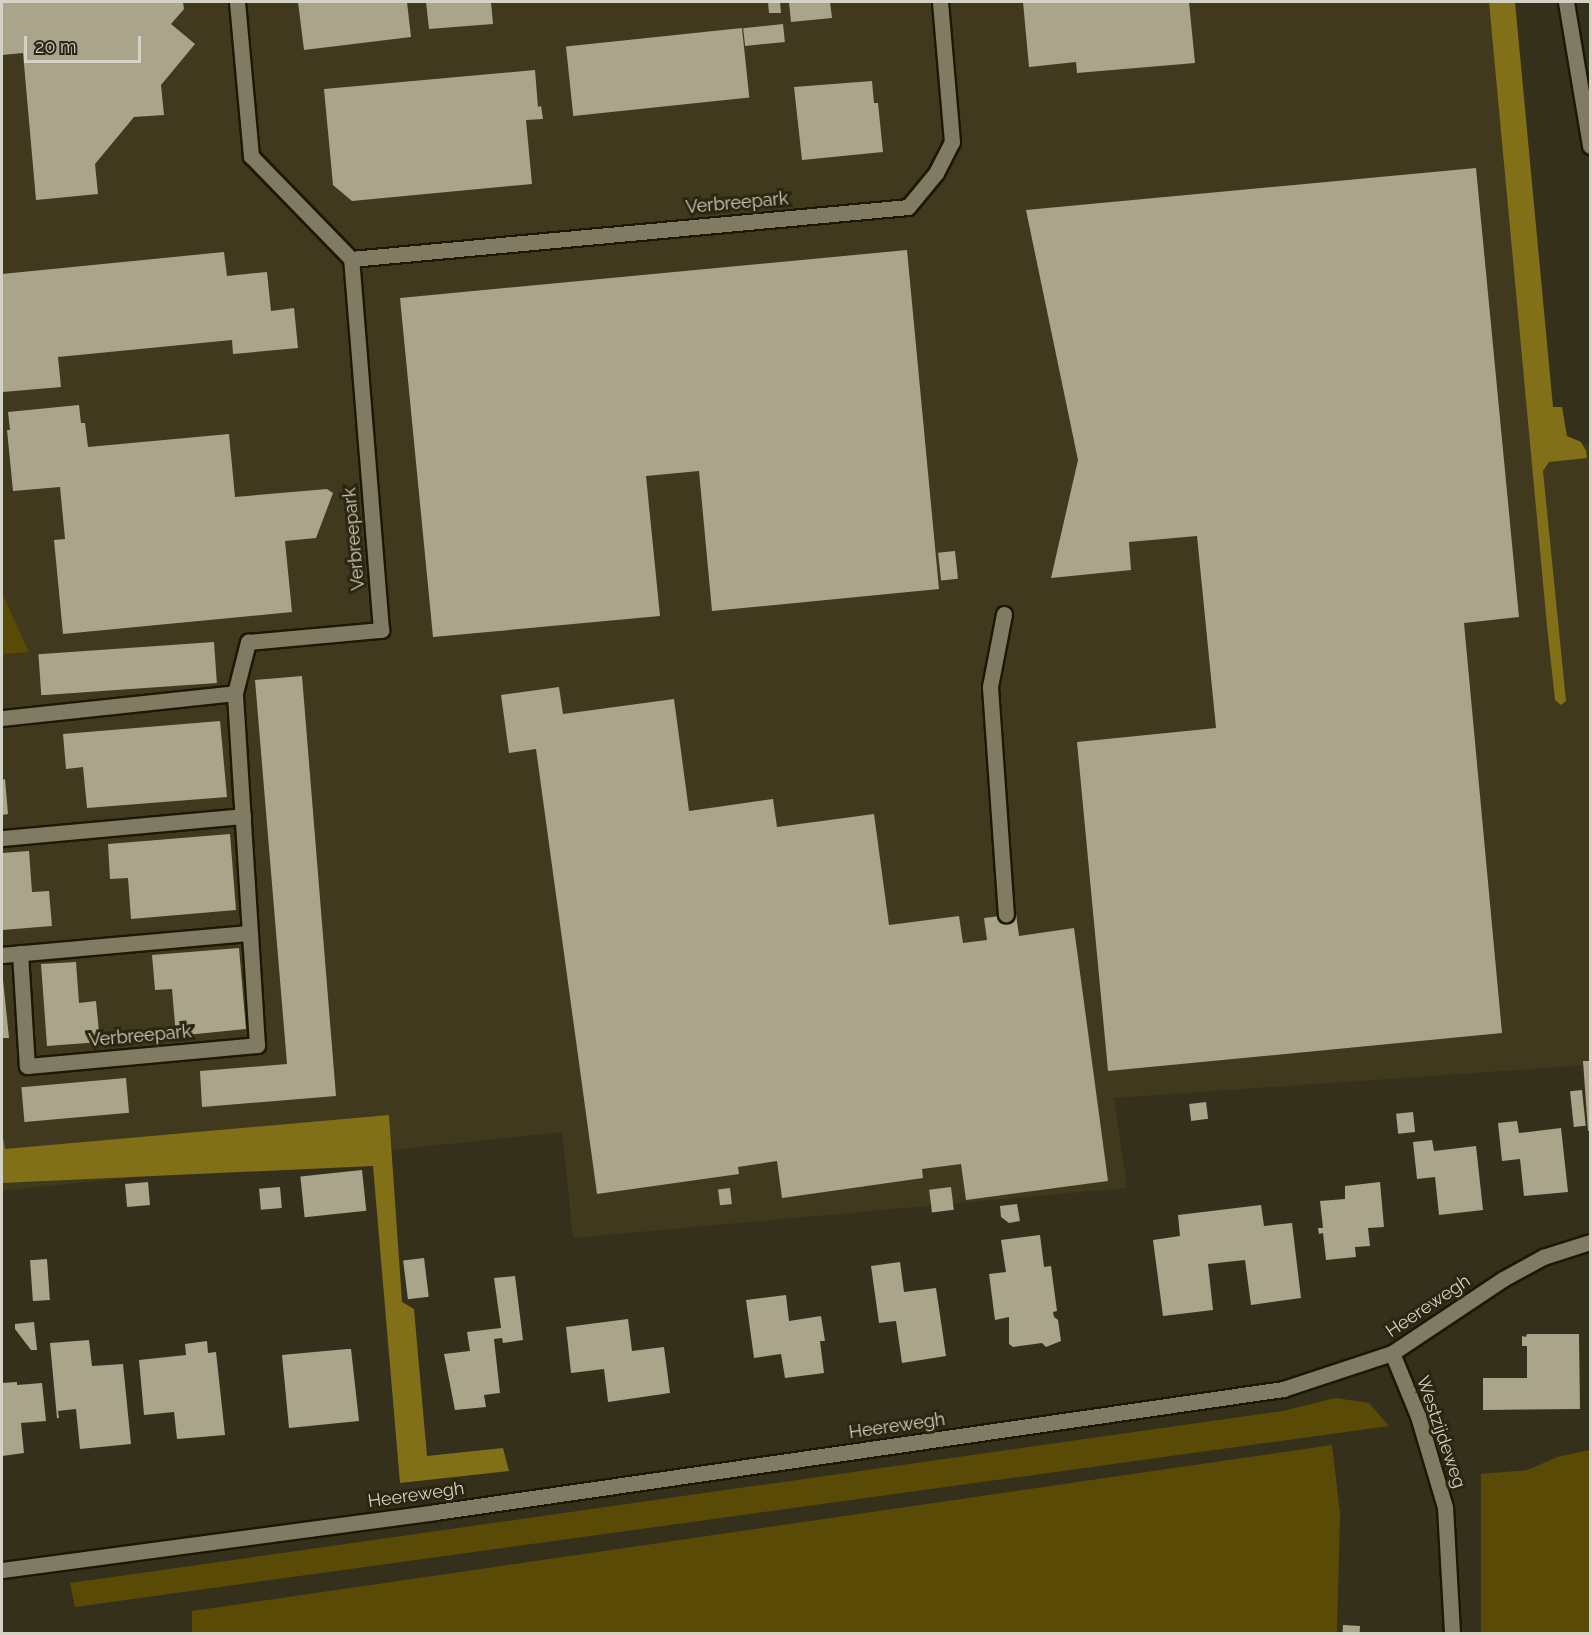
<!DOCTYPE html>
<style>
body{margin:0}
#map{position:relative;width:1592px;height:1635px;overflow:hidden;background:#35301b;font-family:Raleway,sans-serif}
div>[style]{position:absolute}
.built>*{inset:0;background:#40391d}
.green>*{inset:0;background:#594b06}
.water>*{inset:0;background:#827019}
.building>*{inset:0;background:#aaa48b;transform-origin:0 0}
.roads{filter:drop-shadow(2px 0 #1c1804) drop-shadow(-2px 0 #1c1804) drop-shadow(0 2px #1c1804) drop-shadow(0 -2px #1c1804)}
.service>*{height:15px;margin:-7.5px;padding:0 7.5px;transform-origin:7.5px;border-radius:7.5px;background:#817b64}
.minor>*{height:15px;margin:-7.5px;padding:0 7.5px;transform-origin:7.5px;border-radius:7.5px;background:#817b64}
.tertiary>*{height:15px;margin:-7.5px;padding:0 7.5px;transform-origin:7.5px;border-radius:7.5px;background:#817b64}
span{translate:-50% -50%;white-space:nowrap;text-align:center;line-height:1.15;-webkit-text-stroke:6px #2b2611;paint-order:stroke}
.street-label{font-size:18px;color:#d4d2c5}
.frame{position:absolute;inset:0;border:3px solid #d4d2c5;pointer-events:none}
.scale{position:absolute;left:24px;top:36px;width:117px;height:27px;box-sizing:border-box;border:3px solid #d4d2c5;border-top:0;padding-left:8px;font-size:18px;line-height:21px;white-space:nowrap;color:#d4d2c5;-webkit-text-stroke:4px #2b2611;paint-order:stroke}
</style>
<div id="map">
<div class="built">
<i style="clip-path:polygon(2px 2px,1501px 2px,1544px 422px,1566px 446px,1590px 444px,1590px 1065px,1114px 1098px,1127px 1188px,573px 1238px,562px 1132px,2px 1191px)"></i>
</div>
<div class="green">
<i style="clip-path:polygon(2px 593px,29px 652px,2px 654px)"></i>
<i style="clip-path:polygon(1335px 1398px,1369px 1403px,1389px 1426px,75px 1607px,70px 1583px,1283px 1411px)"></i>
<i style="clip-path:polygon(1332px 1445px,1340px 1514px,1337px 1633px,192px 1634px,192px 1611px)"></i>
<i style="clip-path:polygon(1590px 1450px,1590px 1633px,1481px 1633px,1481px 1474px,1528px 1470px,1557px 1457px)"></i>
</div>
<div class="water">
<i style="clip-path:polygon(1489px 2px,1515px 2px,1553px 407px,1562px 407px,1567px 436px,1581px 442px,1586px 451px,1587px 458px,1549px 462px,1543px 471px,1566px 701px,1561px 705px,1555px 700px,1547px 626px)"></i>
<i style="clip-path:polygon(389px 1115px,402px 1302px,414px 1309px,427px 1456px,503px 1448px,509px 1471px,400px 1483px,373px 1166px,2px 1183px,2px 1131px,5px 1149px)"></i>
</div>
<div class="building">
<i style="clip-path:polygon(2px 2px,183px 2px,184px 9px,171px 24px,195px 44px,161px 85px,164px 115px,134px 117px,95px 164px,98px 194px,36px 200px,23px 53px,2px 55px)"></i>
<i style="clip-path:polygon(298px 2px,407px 2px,411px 37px,304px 50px)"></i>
<i style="clip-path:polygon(426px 2px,491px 2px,493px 24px,429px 29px)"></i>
<i style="clip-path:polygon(768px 2px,780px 2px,781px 13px,769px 13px)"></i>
<i style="clip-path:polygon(789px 2px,830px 2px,832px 18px,791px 22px)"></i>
<i style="clip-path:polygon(1023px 2px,1189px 2px,1195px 63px,1077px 73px,1076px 62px,1029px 67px)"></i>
<i style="left:783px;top:24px;width:18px;height:40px;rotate:84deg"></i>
<i style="left:742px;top:28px;width:70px;height:177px;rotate:84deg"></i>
<i style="clip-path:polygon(535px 70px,538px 107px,541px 106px,543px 119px,526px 120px,532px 184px,352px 201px,333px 185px,324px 89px)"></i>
<i style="clip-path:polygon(872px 81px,874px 103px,878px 103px,883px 152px,802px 160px,794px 87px)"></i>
<i style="clip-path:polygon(1476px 168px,1519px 617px,1464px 623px,1502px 1033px,1108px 1071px,1077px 742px,1216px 728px,1197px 536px,1129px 542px,1131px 570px,1051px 578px,1078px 460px,1026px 210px)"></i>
<i style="clip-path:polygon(907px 250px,939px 589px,712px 611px,699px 471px,646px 476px,660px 616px,433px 637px,400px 298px)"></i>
<i style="clip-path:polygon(224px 252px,227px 276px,267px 272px,271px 311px,294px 308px,298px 348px,233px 354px,232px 340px,58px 357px,61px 387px,3px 392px,2px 274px)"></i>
<i style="clip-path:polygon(79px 405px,81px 423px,85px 423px,88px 447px,229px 434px,235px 497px,327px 489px,333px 493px,316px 538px,285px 541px,292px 612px,63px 634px,54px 540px,65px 539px,60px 487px,13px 491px,7px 430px,10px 430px,8px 412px)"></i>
<i style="left:955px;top:551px;width:28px;height:17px;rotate:84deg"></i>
<i style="left:214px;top:642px;width:41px;height:176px;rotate:86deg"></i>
<i style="clip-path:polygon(302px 676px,336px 1096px,202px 1107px,200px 1071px,287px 1064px,255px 680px)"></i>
<i style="clip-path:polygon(559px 687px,563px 714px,674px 699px,689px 811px,773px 799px,777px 827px,874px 814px,889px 925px,959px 916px,963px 943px,987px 940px,984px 918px,1016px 914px,1019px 936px,1074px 928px,1108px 1181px,966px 1200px,961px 1164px,922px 1169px,923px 1178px,782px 1198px,777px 1161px,738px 1167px,739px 1174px,597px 1194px,536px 749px,509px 753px,501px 695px)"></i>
<i style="clip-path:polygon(220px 721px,227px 797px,87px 808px,83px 767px,66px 769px,63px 734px)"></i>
<i style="clip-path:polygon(5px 779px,8px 814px,2px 815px,2px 780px)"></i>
<i style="clip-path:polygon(230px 834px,236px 910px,131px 919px,128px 878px,110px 879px,108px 844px)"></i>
<i style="clip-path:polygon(29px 851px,32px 892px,49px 891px,52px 926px,2px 930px,2px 853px)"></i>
<i style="clip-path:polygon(239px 948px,246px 1029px,176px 1036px,172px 989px,155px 990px,152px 955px)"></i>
<i style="clip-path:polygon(76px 962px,79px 1003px,96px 1001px,100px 1042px,47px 1046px,41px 964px)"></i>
<i style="clip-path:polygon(2px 970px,9px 1038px,2px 1038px)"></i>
<i style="clip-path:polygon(1583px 1061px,1590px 1061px,1590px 1131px,1588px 1131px)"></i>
<i style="left:126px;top:1078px;width:35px;height:105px;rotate:85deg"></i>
<i style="left:1582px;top:1090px;width:36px;height:12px;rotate:84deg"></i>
<i style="left:1206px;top:1102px;width:17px;height:17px;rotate:83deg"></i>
<i style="left:1413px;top:1112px;width:20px;height:17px;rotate:84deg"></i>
<i style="clip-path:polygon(1517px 1121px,1519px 1133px,1561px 1128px,1568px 1192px,1524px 1196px,1520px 1159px,1502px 1161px,1498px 1123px)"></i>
<i style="clip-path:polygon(1432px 1140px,1434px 1151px,1476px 1146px,1483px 1210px,1439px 1215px,1435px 1177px,1417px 1179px,1413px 1142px)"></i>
<i style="left:362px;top:1170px;width:41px;height:62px;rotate:84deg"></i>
<i style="left:148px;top:1182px;width:23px;height:23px;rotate:85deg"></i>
<i style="clip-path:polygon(1380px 1182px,1384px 1227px,1368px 1228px,1370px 1246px,1355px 1247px,1356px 1257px,1326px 1260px,1323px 1233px,1319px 1234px,1318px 1228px,1323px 1228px,1320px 1201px,1345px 1199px,1345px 1186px)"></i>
<i style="left:280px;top:1187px;width:21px;height:21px;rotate:85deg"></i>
<i style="left:951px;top:1187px;width:23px;height:22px;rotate:83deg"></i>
<i style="left:730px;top:1188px;width:16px;height:12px;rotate:83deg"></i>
<i style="clip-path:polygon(1017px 1204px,1020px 1221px,1009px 1223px,1001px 1217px,1000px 1206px)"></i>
<i style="clip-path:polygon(1261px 1205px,1264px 1226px,1292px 1223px,1301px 1298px,1251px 1305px,1245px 1260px,1226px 1262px,1208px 1264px,1213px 1310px,1163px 1316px,1153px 1240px,1180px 1236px,1178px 1215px)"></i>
<i style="clip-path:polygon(1040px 1235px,1044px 1267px,1051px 1266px,1057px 1311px,1053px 1312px,1054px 1317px,1058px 1320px,1061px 1341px,1046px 1347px,1042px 1343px,1013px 1347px,1009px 1344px,1009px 1317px,995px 1320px,989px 1274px,1006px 1272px,1001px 1240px)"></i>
<i style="left:424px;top:1258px;width:39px;height:21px;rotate:83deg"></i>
<i style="left:47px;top:1259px;width:41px;height:17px;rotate:86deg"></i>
<i style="clip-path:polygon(900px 1262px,904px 1292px,936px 1288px,946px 1356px,902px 1363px,896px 1321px,879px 1323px,871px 1266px)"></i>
<i style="clip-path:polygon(515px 1276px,523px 1340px,503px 1343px,502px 1338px,494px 1339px,500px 1393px,484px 1395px,486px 1407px,455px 1410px,444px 1354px,470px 1351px,467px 1332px,501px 1328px,494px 1278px)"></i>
<i style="clip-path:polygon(786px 1295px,789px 1321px,821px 1316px,825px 1341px,820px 1341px,824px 1373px,785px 1378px,781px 1354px,754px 1358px,746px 1300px)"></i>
<i style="clip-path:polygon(628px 1319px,632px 1351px,664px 1347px,670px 1393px,608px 1402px,604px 1369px,571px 1373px,566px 1327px)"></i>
<i style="clip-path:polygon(34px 1322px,37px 1350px,31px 1350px,15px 1329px,15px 1324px)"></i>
<i style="clip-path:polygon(1527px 1334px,1579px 1334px,1580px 1409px,1483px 1410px,1483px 1378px,1527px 1378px,1527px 1346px,1522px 1346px,1522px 1336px,1526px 1337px)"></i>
<i style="clip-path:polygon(89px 1340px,92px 1366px,123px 1364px,131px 1444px,80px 1449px,76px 1409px,58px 1411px,59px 1418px,57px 1418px,50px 1343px)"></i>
<i style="clip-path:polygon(207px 1341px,208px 1353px,216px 1352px,225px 1435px,177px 1439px,174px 1412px,144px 1415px,139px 1360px,186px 1355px,185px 1344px)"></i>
<i style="clip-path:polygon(347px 1349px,351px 1349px,359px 1421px,289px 1428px,282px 1355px)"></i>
<i style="clip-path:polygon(17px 1382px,17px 1385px,42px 1383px,46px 1421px,21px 1423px,24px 1453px,2px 1456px,2px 1383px)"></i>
<i style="left:1343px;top:1625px;width:17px;height:9px;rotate:3deg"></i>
</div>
<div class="roads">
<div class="service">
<i style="left:1004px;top:614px;width:74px;rotate:100.9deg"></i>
<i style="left:990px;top:687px;width:228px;rotate:86deg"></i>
<i style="left:2px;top:718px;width:234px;rotate:-6.1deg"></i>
<i style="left:235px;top:693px;width:53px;rotate:-75.7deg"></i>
<i style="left:248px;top:642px;width:134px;rotate:-5.2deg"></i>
<i style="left:381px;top:630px;width:372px;rotate:-94.6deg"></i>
<i style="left:2px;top:838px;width:242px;rotate:-5.2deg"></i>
<i style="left:20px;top:953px;width:113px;rotate:86.5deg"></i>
<i style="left:27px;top:1066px;width:231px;rotate:-5.2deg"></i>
<i style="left:257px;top:1045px;width:353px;rotate:-93.6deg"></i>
<i style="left:2px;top:955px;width:248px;rotate:-5.1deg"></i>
</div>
<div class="minor">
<i style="left:237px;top:2px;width:155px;rotate:84.8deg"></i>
<i style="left:251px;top:156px;width:144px;rotate:45.8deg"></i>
<i style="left:351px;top:259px;width:559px;rotate:-5.33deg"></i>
<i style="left:908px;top:207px;width:44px;rotate:-50.5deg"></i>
<i style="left:936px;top:173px;width:35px;rotate:-63deg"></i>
<i style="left:952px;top:142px;width:141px;rotate:-94.9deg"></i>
<i style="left:1566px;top:2px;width:146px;rotate:80.5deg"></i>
</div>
<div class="tertiary">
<i style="left:1392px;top:1353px;width:68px;rotate:67.6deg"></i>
<i style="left:1418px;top:1416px;width:95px;rotate:73.5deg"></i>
<i style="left:1445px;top:1507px;width:127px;rotate:86.8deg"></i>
<i style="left:2px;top:1570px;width:438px;rotate:-7.6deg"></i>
<i style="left:436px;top:1512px;width:856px;rotate:-8.26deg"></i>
<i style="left:1283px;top:1389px;width:115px;rotate:-18.3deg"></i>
<i style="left:1392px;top:1353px;width:133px;rotate:-33.7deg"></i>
<i style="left:1503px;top:1279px;width:46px;rotate:-28.8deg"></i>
<i style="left:1543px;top:1257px;width:49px;rotate:-17.7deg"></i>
</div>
</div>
<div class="street-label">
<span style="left:737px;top:203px;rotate:-5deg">Verbreepark</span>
<span style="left:354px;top:539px;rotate:-95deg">Verbreepark</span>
<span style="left:140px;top:1036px;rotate:-5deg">Verbreepark</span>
<span style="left:1428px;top:1306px;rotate:-34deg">Heerewegh</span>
<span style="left:897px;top:1426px;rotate:-8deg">Heerewegh</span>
<span style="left:1441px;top:1432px;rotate:71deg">Westzijdeweg</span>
<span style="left:416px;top:1495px;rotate:-8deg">Heerewegh</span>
</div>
<div class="frame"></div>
<div class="scale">20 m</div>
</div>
